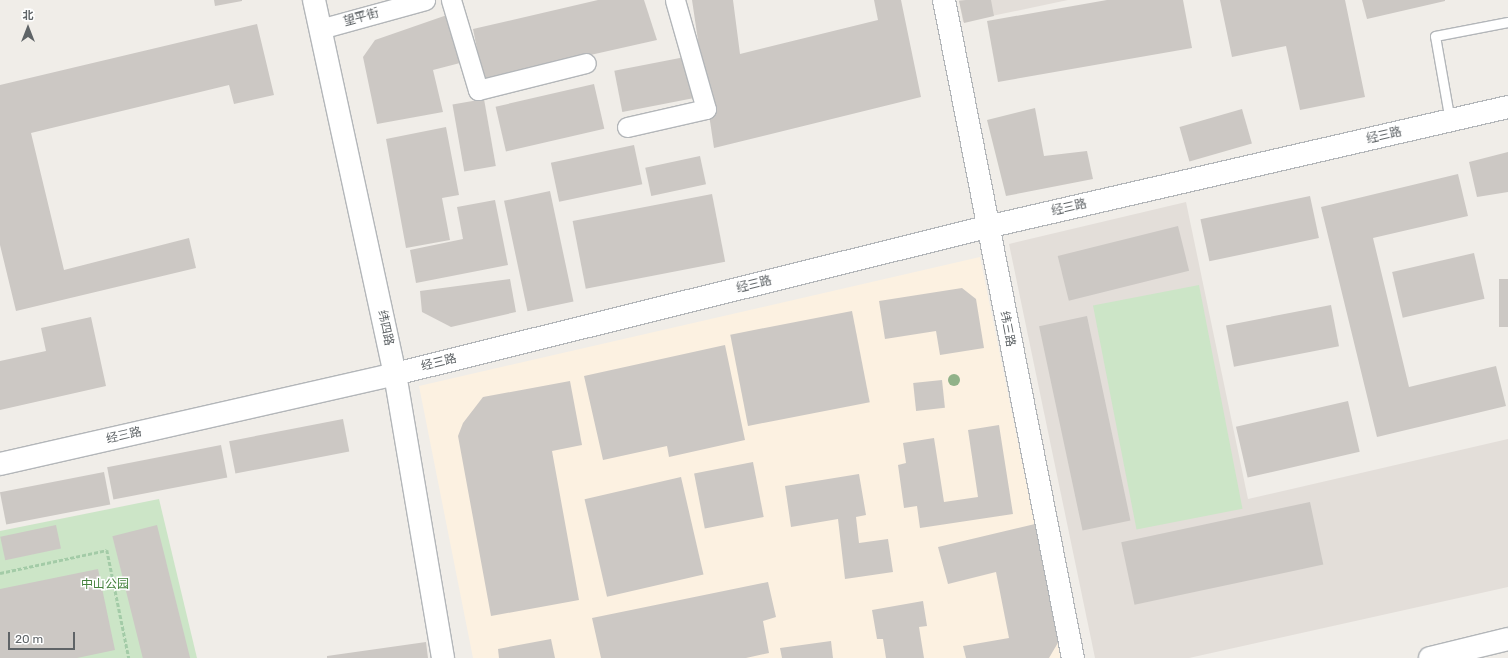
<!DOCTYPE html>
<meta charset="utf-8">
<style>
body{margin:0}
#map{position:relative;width:1508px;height:658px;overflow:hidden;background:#f0ede8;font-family:Rubik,"Noto Sans SC",sans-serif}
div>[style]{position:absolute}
.commercial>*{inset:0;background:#fcf1e1}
.education>*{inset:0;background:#e3ded9}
.green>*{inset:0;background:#cce5c7;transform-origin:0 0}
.building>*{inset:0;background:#ccc8c4;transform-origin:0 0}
.path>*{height:2.5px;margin-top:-1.25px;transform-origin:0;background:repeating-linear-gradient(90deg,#a3cba7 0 4px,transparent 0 6px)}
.roads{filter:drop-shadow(1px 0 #b3b6b9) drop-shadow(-1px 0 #b3b6b9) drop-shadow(0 1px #b3b6b9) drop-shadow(0 -1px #b3b6b9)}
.service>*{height:9px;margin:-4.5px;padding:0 4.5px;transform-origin:4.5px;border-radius:4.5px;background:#fff}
.minor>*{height:19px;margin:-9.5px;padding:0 9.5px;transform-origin:9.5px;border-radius:9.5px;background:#fff}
.tertiary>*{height:22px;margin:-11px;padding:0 11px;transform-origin:11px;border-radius:11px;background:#fff}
.secondary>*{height:22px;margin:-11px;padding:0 11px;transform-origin:11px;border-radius:11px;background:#fff}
.trees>*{width:12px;height:12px;margin:-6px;border-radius:50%;background:#91b289}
span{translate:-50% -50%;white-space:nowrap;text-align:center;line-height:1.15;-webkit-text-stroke:3px #fff;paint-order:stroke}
.street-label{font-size:12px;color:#5f6467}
.park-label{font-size:12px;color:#44813c}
.north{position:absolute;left:8px;top:8px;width:40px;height:40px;-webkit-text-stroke:3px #fff;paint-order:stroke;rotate:0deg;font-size:11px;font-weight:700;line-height:16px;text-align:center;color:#5f6467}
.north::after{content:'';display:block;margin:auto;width:14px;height:18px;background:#5f6467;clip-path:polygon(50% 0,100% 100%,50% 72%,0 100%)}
.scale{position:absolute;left:8px;top:632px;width:67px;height:18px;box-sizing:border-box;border:2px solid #5f6467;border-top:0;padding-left:5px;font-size:12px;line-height:14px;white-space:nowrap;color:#5f6467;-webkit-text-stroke:3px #fff;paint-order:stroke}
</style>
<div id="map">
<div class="commercial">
<i style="clip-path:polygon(980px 257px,1062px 658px,473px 658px,419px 386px)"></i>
</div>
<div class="education">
<i style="clip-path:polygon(959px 0,1068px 0,963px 22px)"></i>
<i style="clip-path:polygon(1186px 202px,1248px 499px,1508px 439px,1508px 587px,1189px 658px,1095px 658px,1009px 244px)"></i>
</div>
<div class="green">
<i style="left:1199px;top:285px;width:228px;height:108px;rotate:79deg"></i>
<i style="clip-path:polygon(159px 499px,197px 658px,0 658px,0 531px)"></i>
</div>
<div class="building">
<i style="clip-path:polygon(214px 0,242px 0,242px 1px,215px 6px)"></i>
<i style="clip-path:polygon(598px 0,644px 0,657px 40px,483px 79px,473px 29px)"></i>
<i style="clip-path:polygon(692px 0,733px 0,740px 54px,878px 20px,874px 0,901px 0,921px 97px,714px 148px)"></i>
<i style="clip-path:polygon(966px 0,991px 0,994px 16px,964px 23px,959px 1px)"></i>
<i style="clip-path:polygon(1107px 0,1183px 0,1192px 48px,998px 82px,987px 21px)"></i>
<i style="clip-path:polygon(1220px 0,1345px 0,1365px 97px,1300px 110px,1286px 46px,1232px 57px)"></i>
<i style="clip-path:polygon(1362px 0,1445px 0,1445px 1px,1367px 19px)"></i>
<i style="clip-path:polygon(447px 15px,460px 63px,433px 70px,443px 112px,377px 124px,363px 57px,375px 40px)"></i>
<i style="clip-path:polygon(257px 24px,274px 95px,234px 104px,229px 85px,31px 133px,64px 270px,189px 238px,196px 268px,16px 311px,0 245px,0 85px)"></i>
<i style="left:685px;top:57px;width:42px;height:72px;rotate:79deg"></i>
<i style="left:594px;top:84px;width:46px;height:101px;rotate:77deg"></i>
<i style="left:484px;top:99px;width:68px;height:32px;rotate:80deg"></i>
<i style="clip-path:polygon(1035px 108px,1044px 156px,1087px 151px,1093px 179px,1006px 196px,987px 120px)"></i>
<i style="left:1242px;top:109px;width:36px;height:65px;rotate:74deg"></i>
<i style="clip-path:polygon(446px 127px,459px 195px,442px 198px,450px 240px,406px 248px,386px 139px)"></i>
<i style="left:634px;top:145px;width:40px;height:85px;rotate:78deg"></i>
<i style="clip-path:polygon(1508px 152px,1508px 192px,1477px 197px,1469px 162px)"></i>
<i style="left:700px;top:156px;width:29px;height:56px;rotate:78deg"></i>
<i style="clip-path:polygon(1458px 174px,1468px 216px,1373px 238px,1409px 387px,1496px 366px,1506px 406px,1377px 437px,1321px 207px)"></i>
<i style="left:550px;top:191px;width:113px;height:47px;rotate:78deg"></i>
<i style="left:712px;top:194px;width:69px;height:142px;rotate:79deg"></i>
<i style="left:1310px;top:196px;width:43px;height:112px;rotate:78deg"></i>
<i style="clip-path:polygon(495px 200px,508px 265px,416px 283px,410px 250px,463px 239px,457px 207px)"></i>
<i style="left:1178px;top:226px;width:46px;height:124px;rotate:76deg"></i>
<i style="left:1474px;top:253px;width:47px;height:84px;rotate:77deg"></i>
<i style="clip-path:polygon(510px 279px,516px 312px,451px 327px,422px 312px,420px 291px)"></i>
<i style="left:1499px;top:279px;width:9px;height:48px"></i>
<i style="clip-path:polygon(962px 288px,976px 299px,984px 348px,940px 355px,936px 331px,885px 339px,879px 301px)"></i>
<i style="left:1331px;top:305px;width:42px;height:107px;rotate:79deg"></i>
<i style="left:852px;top:311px;width:93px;height:124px;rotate:79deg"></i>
<i style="left:1087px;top:316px;width:209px;height:49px;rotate:78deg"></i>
<i style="clip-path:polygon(91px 317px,106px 386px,0 410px,0 361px,46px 351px,41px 328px)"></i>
<i style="clip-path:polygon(725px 345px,745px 440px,669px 457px,667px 446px,603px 460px,584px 376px)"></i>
<i style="left:942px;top:380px;width:28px;height:29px;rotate:84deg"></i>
<i style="clip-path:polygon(570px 381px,582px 445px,552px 451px,579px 600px,491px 616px,458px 436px,463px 423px,483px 397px)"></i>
<i style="left:1348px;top:401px;width:52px;height:115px;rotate:77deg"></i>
<i style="left:343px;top:419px;width:33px;height:116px;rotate:79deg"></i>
<i style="clip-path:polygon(999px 425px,1013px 514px,920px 528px,917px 506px,904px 508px,898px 465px,906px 463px,903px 443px,934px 438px,944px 502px,978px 497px,968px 430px)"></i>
<i style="left:221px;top:445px;width:33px;height:116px;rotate:79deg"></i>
<i style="left:753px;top:462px;width:56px;height:60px;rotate:79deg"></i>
<i style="left:104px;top:472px;width:33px;height:106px;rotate:79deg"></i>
<i style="clip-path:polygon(859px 474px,866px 515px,856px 517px,859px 543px,888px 539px,893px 572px,845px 579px,838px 519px,791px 527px,785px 486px)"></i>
<i style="left:681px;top:477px;width:100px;height:99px;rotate:77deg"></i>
<i style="left:1310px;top:502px;width:64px;height:193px;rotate:78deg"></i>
<i style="clip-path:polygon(1035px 524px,1059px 641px,1049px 658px,966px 658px,963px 646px,1009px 638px,996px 572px,948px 584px,938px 547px)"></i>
<i style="left:56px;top:525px;width:24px;height:57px;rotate:78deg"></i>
<i style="left:157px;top:525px;width:137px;height:46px;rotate:76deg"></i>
<i style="clip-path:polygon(98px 569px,115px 650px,77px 658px,0 658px,0 589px)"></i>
<i style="clip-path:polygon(768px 582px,776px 617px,763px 621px,769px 653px,746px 658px,601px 658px,592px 618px)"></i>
<i style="clip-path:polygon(923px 601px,927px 626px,919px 627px,924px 658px,886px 658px,883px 639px,877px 639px,872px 610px)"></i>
<i style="clip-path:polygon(551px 639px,555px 658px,499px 658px,498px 649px)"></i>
<i style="clip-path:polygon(831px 641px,833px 658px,782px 658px,780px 648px)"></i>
<i style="clip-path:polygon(426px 642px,428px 658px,327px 658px,327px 656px)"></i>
</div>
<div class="path">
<i style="left:0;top:573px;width:109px;rotate:-12.1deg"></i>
<i style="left:107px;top:550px;width:110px;rotate:78.5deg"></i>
</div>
<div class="roads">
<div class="service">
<i style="left:1450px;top:121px;width:86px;rotate:-100deg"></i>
<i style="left:1435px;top:36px;width:74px;rotate:-10.9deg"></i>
</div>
<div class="minor">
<i style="left:451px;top:0;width:94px;rotate:73.3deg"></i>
<i style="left:478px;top:90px;width:111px;rotate:-14deg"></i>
<i style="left:320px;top:29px;width:109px;rotate:-15.4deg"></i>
<i style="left:627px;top:127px;width:81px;rotate:-12.8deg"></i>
<i style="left:706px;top:109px;width:113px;rotate:-105.9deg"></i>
</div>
<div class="tertiary">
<i style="left:314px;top:0;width:383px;rotate:77.8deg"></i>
<i style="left:395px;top:374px;width:288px;rotate:80.4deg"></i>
<i style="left:944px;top:0;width:671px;rotate:78.91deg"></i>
<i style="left:0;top:464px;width:405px;rotate:-12.8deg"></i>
<i style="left:395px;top:374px;width:610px;rotate:-13.95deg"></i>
<i style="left:987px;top:227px;width:535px;rotate:-12.97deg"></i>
</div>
<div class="secondary">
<i style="left:1430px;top:658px;width:80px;rotate:-13.7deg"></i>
</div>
</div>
<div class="trees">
<i style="left:954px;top:380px"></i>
</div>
<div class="street-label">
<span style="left:361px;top:18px;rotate:-15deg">望平街</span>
<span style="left:1384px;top:136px;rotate:-13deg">经三路</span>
<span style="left:1069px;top:208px;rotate:-13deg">经三路</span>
<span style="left:754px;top:285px;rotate:-14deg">经三路</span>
<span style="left:385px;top:328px;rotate:78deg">纬四路</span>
<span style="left:1007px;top:329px;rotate:79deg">纬三路</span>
<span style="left:439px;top:363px;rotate:-14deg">经三路</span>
<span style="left:124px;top:436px;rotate:-13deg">经三路</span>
</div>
<div class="park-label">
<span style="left:105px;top:585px">中山公园</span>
</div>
<div class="north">北</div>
<div class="scale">20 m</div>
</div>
